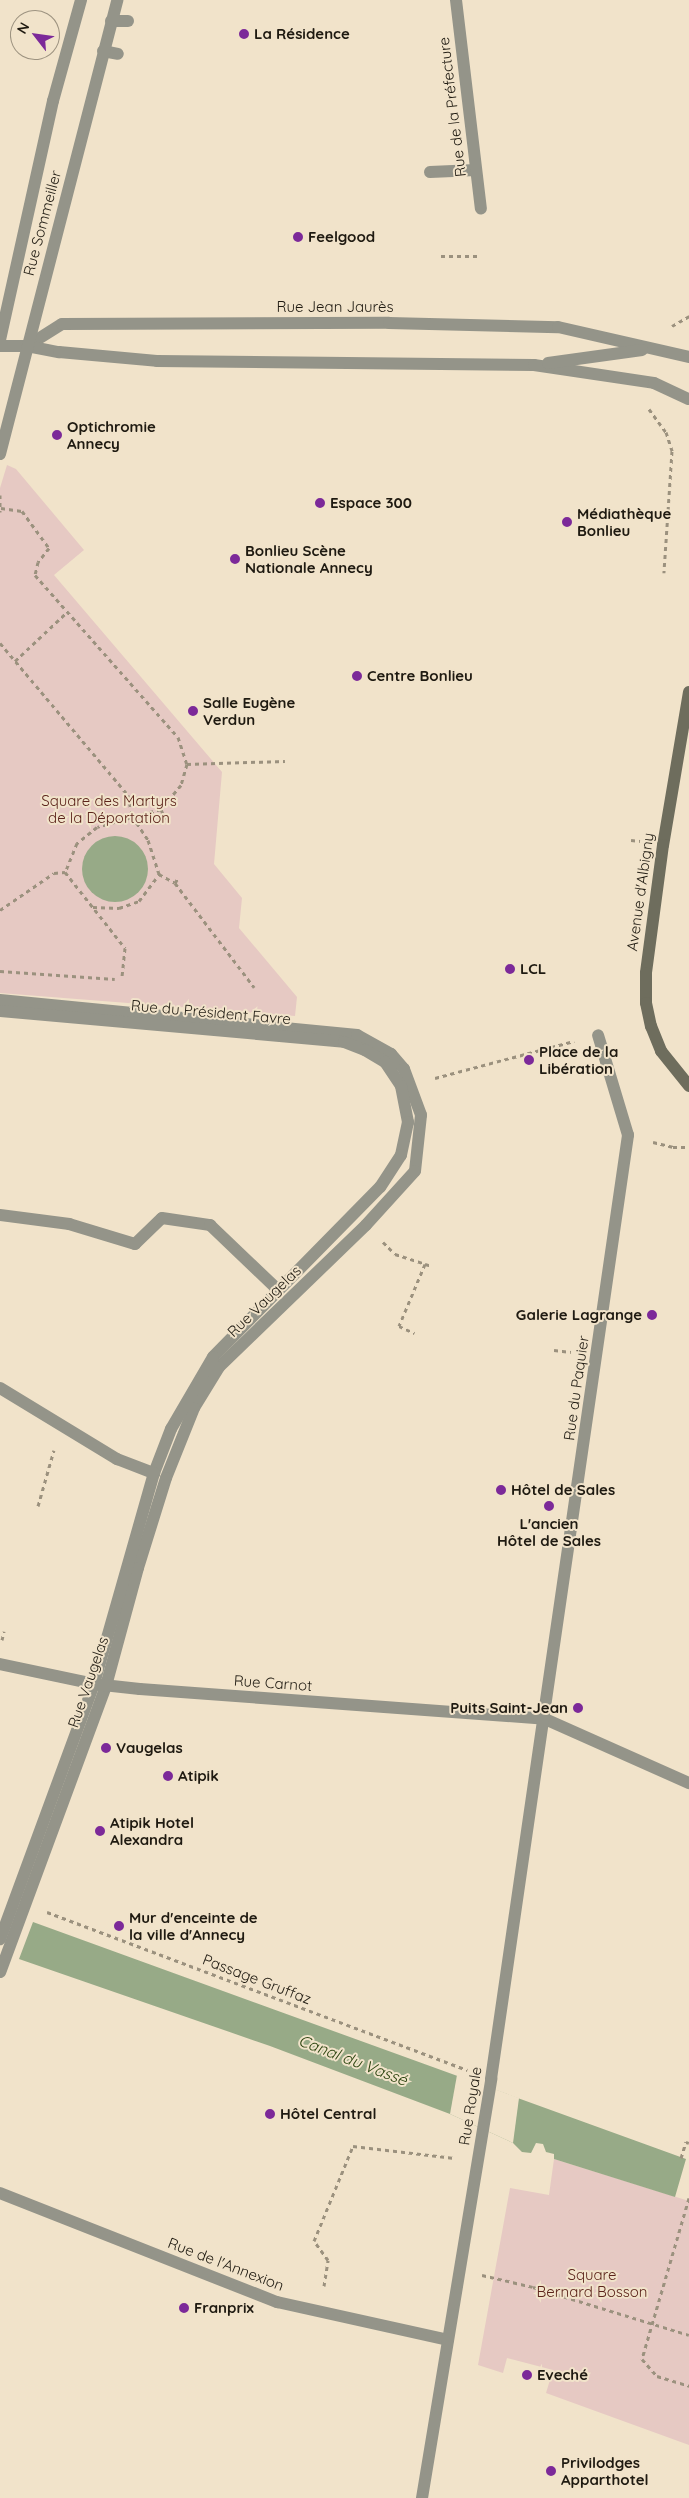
<!DOCTYPE html>
<meta charset="utf-8">
<style>
body{margin:0}
#map{position:relative;width:689px;height:2498px;overflow:hidden;background:#f1e3ca;font-family:Quicksand,sans-serif}
div>[style]{position:absolute}
.green>*{inset:0;background:#e6c9c3}
.water>*{inset:0;background:#97aa87}
.round{border-radius:50%}
.pier>*{inset:0;background:#f1e3ca}
.path>*{height:3px;margin-top:-1.5px;transform-origin:0;background:repeating-linear-gradient(90deg,#9b917e 0 4px,transparent 0 8px)}
.lane>*{height:12px;margin:-6px;padding:0 6px;transform-origin:6px;border-radius:6px;background:#949489}
.street>*{height:12px;margin:-6px;padding:0 6px;transform-origin:6px;border-radius:6px;background:#949489}
.secondary>*{height:12px;margin:-6px;padding:0 6px;transform-origin:6px;border-radius:6px;background:#6e6d5d}
.dots>*{width:14px;height:14px;translate:-50% -50%;box-sizing:border-box;border:2px solid #f1e3ca;border-radius:50%}
span{translate:-50% -50%;white-space:nowrap;text-align:center;line-height:1.15;-webkit-text-stroke:4px #f1e3ca;paint-order:stroke}
.poi-label{font-size:15px;color:#1f1a11;font-weight:700}
.left{translate:0 -50%;text-align:left}
.right{translate:-100% -50%;text-align:right}
.street-label{font-size:15px;color:#1f1a11}
.park-label{font-size:15px;color:#5c241b}
.water-label{font-size:16px;color:#2b440f;font-style:italic}
.north{position:absolute;left:10px;top:10px;width:50px;height:50px;box-sizing:border-box;background:#f1e3ca;border:1px solid #9d9380;border-radius:50%;rotate:300deg;font-size:14px;font-weight:700;line-height:20px;text-align:center;color:#1f1a11}
.north::after{content:'';display:block;margin:auto;width:18px;height:22px;background:#7c2999;clip-path:polygon(50% 0,100% 100%,50% 72%,0 100%)}
</style>
<div id="map">
<div class="green">
<i style="clip-path:polygon(7px 465px,16px 469px,84px 550px,54px 575px,222px 772px,214px 864px,242px 898px,239px 928px,297px 997px,295px 1016px,0 993px,0 488px)"></i>
<i style="clip-path:polygon(554px 2159px,689px 2201px,689px 2445px,546px 2393px,553px 2370px,507px 2358px,503px 2373px,478px 2365px,510px 2188px,549px 2195px)"></i>
</div>
<div class="water">
<i class="round" style="left:82px;top:836px;width:66px;height:66px"></i>
<i style="clip-path:polygon(33px 1922px,686px 2159px,675px 2197px,554px 2159px,554px 2154px,546px 2152px,543px 2144px,536px 2143px,531px 2153px,522px 2152px,513px 2143px,450px 2114px,270px 2046px,19px 1959px)"></i>
</div>
<div class="pier">
<i style="clip-path:polygon(457px 2075px,519px 2098px,513px 2143px,450px 2114px)"></i>
</div>
<div class="path">
<i style="left:441px;top:256px;width:38px"></i>
<i style="left:672px;top:326px;width:20px;rotate:-30deg"></i>
<i style="left:649px;top:409px;width:29px;rotate:54deg"></i>
<i style="left:666px;top:432px;width:20px;rotate:72deg"></i>
<i style="left:672px;top:451px;width:122px;rotate:93.8deg"></i>
<i style="left:0;top:495px;width:17px;rotate:90deg"></i>
<i style="left:1px;top:508px;width:21px;rotate:8deg"></i>
<i style="left:22px;top:511px;width:46px;rotate:53.9deg"></i>
<i style="left:49px;top:548px;width:18px;rotate:128deg"></i>
<i style="left:38px;top:562px;width:13px;rotate:103deg"></i>
<i style="left:35px;top:575px;width:216px;rotate:48.6deg"></i>
<i style="left:178px;top:737px;width:28px;rotate:72deg"></i>
<i style="left:187px;top:764px;width:22px;rotate:106deg"></i>
<i style="left:181px;top:785px;width:31px;rotate:130deg"></i>
<i style="left:161px;top:809px;width:66px;rotate:164.3deg"></i>
<i style="left:97px;top:827px;width:26px;rotate:141deg"></i>
<i style="left:77px;top:843px;width:31px;rotate:112deg"></i>
<i style="left:0;top:643px;width:199px;rotate:49.9deg"></i>
<i style="left:128px;top:795px;width:21px;rotate:79deg"></i>
<i style="left:132px;top:816px;width:29px;rotate:56deg"></i>
<i style="left:148px;top:840px;width:36px;rotate:72deg"></i>
<i style="left:159px;top:874px;width:18px;rotate:29deg"></i>
<i style="left:175px;top:883px;width:131px;rotate:52.8deg"></i>
<i style="left:15px;top:661px;width:71px;rotate:-43.3deg"></i>
<i style="left:187px;top:764px;width:98px;rotate:-1.8deg"></i>
<i style="left:161px;top:809px;width:11px;rotate:68deg"></i>
<i style="left:631px;top:840px;width:9px;rotate:6deg"></i>
<i style="left:175px;top:883px;width:6px;rotate:-59deg"></i>
<i style="left:93px;top:907px;width:26px;rotate:2deg"></i>
<i style="left:119px;top:908px;width:21px;rotate:-19deg"></i>
<i style="left:139px;top:901px;width:34px;rotate:-53deg"></i>
<i style="left:0;top:910px;width:65px;rotate:-34.4deg"></i>
<i style="left:54px;top:873px;width:11px;rotate:-5deg"></i>
<i style="left:65px;top:872px;width:97px;rotate:51.7deg"></i>
<i style="left:125px;top:948px;width:31px;rotate:96deg"></i>
<i style="left:0;top:971px;width:115px;rotate:4deg"></i>
<i style="left:435px;top:1078px;width:144px;rotate:-14.9deg"></i>
<i style="left:653px;top:1142px;width:21px;rotate:14deg"></i>
<i style="left:673px;top:1147px;width:16px"></i>
<i style="left:383px;top:1242px;width:17px;rotate:45deg"></i>
<i style="left:395px;top:1254px;width:32px;rotate:18deg"></i>
<i style="left:425px;top:1264px;width:67px;rotate:112.8deg"></i>
<i style="left:399px;top:1326px;width:17px;rotate:25deg"></i>
<i style="left:425px;top:1264px;width:7px;rotate:16deg"></i>
<i style="left:554px;top:1350px;width:17px;rotate:7deg"></i>
<i style="left:38px;top:1506px;width:58px;rotate:-74.1deg"></i>
<i style="left:2px;top:1640px;width:9px;rotate:-77deg"></i>
<i style="left:47px;top:1912px;width:449px;rotate:20.6deg"></i>
<i style="left:681px;top:2158px;width:17px;rotate:-73deg"></i>
<i style="left:686px;top:2142px;width:3px;rotate:18deg"></i>
<i style="left:689px;top:2198px;width:168px;rotate:106.3deg"></i>
<i style="left:642px;top:2359px;width:23px;rotate:49deg"></i>
<i style="left:657px;top:2376px;width:34px;rotate:17deg"></i>
<i style="left:482px;top:2275px;width:52px;rotate:13.2deg"></i>
<i style="left:533px;top:2287px;width:163px;rotate:17.1deg"></i>
<i style="left:324px;top:2286px;width:26px;rotate:-81deg"></i>
<i style="left:328px;top:2260px;width:24px;rotate:-126deg"></i>
<i style="left:314px;top:2241px;width:103px;rotate:-67.7deg"></i>
<i style="left:353px;top:2146px;width:102px;rotate:6.8deg"></i>
</div>
<div class="lane">
<i style="left:111px;top:21px;width:17px"></i>
<i style="left:103px;top:51px;width:15px;rotate:11deg"></i>
<i style="left:430px;top:172px;width:46px;rotate:-2.5deg"></i>
<i style="left:0;top:340px;width:245px;rotate:-77.5deg"></i>
<i style="left:53px;top:101px;width:105px;rotate:-74.5deg"></i>
<i style="left:27px;top:346px;width:41px;rotate:-32.2deg"></i>
<i style="left:62px;top:324px;width:327px;rotate:-0.2deg"></i>
<i style="left:389px;top:323px;width:169px;rotate:1.4deg"></i>
<i style="left:558px;top:327px;width:134px;rotate:12.9deg"></i>
<i style="left:27px;top:346px;width:33px;rotate:11deg"></i>
<i style="left:59px;top:352px;width:98px;rotate:5.2deg"></i>
<i style="left:157px;top:361px;width:377px;rotate:0.6deg"></i>
<i style="left:534px;top:365px;width:121px;rotate:8.5deg"></i>
<i style="left:654px;top:383px;width:38px;rotate:25deg"></i>
<i style="left:548px;top:363px;width:95px;rotate:-7.9deg"></i>
<i style="left:0;top:1000px;width:359px;rotate:5.6deg"></i>
<i style="left:357px;top:1035px;width:39px;rotate:29deg"></i>
<i style="left:391px;top:1054px;width:20px;rotate:49deg"></i>
<i style="left:404px;top:1069px;width:49px;rotate:69.7deg"></i>
<i style="left:421px;top:1115px;width:56px;rotate:96.1deg"></i>
<i style="left:415px;top:1171px;width:73px;rotate:132.2deg"></i>
<i style="left:366px;top:1225px;width:204px;rotate:136deg"></i>
<i style="left:219px;top:1367px;width:48px;rotate:121.4deg"></i>
<i style="left:194px;top:1408px;width:75px;rotate:111.8deg"></i>
<i style="left:166px;top:1478px;width:94px;rotate:107.3deg"></i>
<i style="left:138px;top:1568px;width:122px;rotate:105.2deg"></i>
<i style="left:106px;top:1686px;width:305px;rotate:110.3deg"></i>
</div>
<div class="street">
<i style="left:456px;top:0;width:210px;rotate:83.2deg"></i>
<i style="left:0;top:346px;width:27px"></i>
<i style="left:0;top:454px;width:469px;rotate:-75.5deg"></i>
<i style="left:0;top:1011px;width:345px;rotate:5.1deg"></i>
<i style="left:344px;top:1042px;width:22px;rotate:21deg"></i>
<i style="left:365px;top:1050px;width:23px;rotate:31deg"></i>
<i style="left:385px;top:1062px;width:29px;rotate:56deg"></i>
<i style="left:401px;top:1086px;width:37px;rotate:79deg"></i>
<i style="left:408px;top:1122px;width:34px;rotate:102deg"></i>
<i style="left:401px;top:1155px;width:38px;rotate:123deg"></i>
<i style="left:380px;top:1187px;width:238px;rotate:134.5deg"></i>
<i style="left:213px;top:1357px;width:83px;rotate:120.3deg"></i>
<i style="left:171px;top:1429px;width:47px;rotate:111.1deg"></i>
<i style="left:154px;top:1473px;width:219px;rotate:105.9deg"></i>
<i style="left:94px;top:1684px;width:272px;rotate:110.2deg"></i>
<i style="left:0;top:1215px;width:70px;rotate:7.4deg"></i>
<i style="left:69px;top:1224px;width:69px;rotate:16.9deg"></i>
<i style="left:135px;top:1244px;width:37px;rotate:-44deg"></i>
<i style="left:162px;top:1218px;width:49px;rotate:8.3deg"></i>
<i style="left:210px;top:1225px;width:94px;rotate:43.7deg"></i>
<i style="left:0;top:1388px;width:137px;rotate:31.3deg"></i>
<i style="left:117px;top:1459px;width:40px;rotate:21deg"></i>
<i style="left:0;top:1664px;width:96px;rotate:12deg"></i>
<i style="left:94px;top:1684px;width:46px;rotate:6.2deg"></i>
<i style="left:140px;top:1689px;width:406px;rotate:4.2deg"></i>
<i style="left:545px;top:1719px;width:158px;rotate:24deg"></i>
<i style="left:0;top:2193px;width:298px;rotate:21.5deg"></i>
<i style="left:277px;top:2302px;width:175px;rotate:12.5deg"></i>
<i style="left:422px;top:2498px;width:425px;rotate:-80.6deg"></i>
<i style="left:491px;top:2079px;width:954px;rotate:-81.74deg"></i>
<i style="left:628px;top:1135px;width:104px;rotate:-106.7deg"></i>
</div>
<div class="secondary">
<i style="left:689px;top:692px;width:155px;rotate:99.6deg"></i>
<i style="left:663px;top:845px;width:129px;rotate:97.6deg"></i>
<i style="left:646px;top:973px;width:30px;rotate:90deg"></i>
<i style="left:646px;top:1003px;width:24px;rotate:78deg"></i>
<i style="left:651px;top:1026px;width:27px;rotate:68deg"></i>
<i style="left:661px;top:1051px;width:45px;rotate:51.3deg"></i>
</div>
<div class="dots">
<i style="left:244px;top:34px;background:#7c2999"></i>
<i style="left:298px;top:237px;background:#7c2999"></i>
<i style="left:57px;top:435px;background:#7c2999"></i>
<i style="left:320px;top:503px;background:#7c2999"></i>
<i style="left:567px;top:522px;background:#7c2999"></i>
<i style="left:235px;top:559px;background:#7c2999"></i>
<i style="left:357px;top:676px;background:#7c2999"></i>
<i style="left:193px;top:711px;background:#7c2999"></i>
<i style="left:510px;top:969px;background:#7c2999"></i>
<i style="left:529px;top:1060px;background:#7c2999"></i>
<i style="left:652px;top:1315px;background:#7c2999"></i>
<i style="left:501px;top:1490px;background:#7c2999"></i>
<i style="left:549px;top:1506px;background:#7c2999"></i>
<i style="left:578px;top:1708px;background:#7c2999"></i>
<i style="left:106px;top:1748px;background:#7c2999"></i>
<i style="left:168px;top:1776px;background:#7c2999"></i>
<i style="left:100px;top:1831px;background:#7c2999"></i>
<i style="left:119px;top:1926px;background:#7c2999"></i>
<i style="left:270px;top:2114px;background:#7c2999"></i>
<i style="left:184px;top:2308px;background:#7c2999"></i>
<i style="left:527px;top:2375px;background:#7c2999"></i>
<i style="left:551px;top:2471px;background:#7c2999"></i>
</div>
<div class="poi-label">
<span class="left" style="left:254px;top:34px">La Résidence</span>
<span class="left" style="left:308px;top:237px">Feelgood</span>
<span class="left" style="left:67px;top:435px">Optichromie<br>Annecy</span>
<span class="left" style="left:330px;top:503px">Espace 300</span>
<span class="left" style="left:577px;top:522px">Médiathèque<br>Bonlieu</span>
<span class="left" style="left:245px;top:559px">Bonlieu Scène<br>Nationale Annecy</span>
<span class="left" style="left:367px;top:676px">Centre Bonlieu</span>
<span class="left" style="left:203px;top:711px">Salle Eugène<br>Verdun</span>
<span class="left" style="left:520px;top:969px">LCL</span>
<span class="left" style="left:539px;top:1060px">Place de la<br>Libération</span>
<span class="right" style="left:642px;top:1315px">Galerie Lagrange</span>
<span class="left" style="left:511px;top:1490px">Hôtel de Sales</span>
<span style="left:549px;top:1532px">L'ancien<br>Hôtel de Sales</span>
<span class="right" style="left:568px;top:1708px">Puits Saint-Jean</span>
<span class="left" style="left:116px;top:1748px">Vaugelas</span>
<span class="left" style="left:178px;top:1776px">Atipik</span>
<span class="left" style="left:110px;top:1831px">Atipik Hotel<br>Alexandra</span>
<span class="left" style="left:129px;top:1926px">Mur d'enceinte de<br>la ville d'Annecy</span>
<span class="left" style="left:280px;top:2114px">Hôtel Central</span>
<span class="left" style="left:194px;top:2308px">Franprix</span>
<span class="left" style="left:537px;top:2375px">Eveché</span>
<span class="left" style="left:561px;top:2471px">Privilodges<br>Apparthotel</span>
</div>
<div class="street-label">
<span style="left:452px;top:107px;rotate:-97deg">Rue de la Préfecture</span>
<span style="left:42px;top:223px;rotate:-75deg">Rue Sommeiller</span>
<span style="left:335px;top:307px">Rue Jean Jaurès</span>
<span style="left:640px;top:892px;rotate:-82deg">Avenue d'Albigny</span>
<span style="left:211px;top:1012px;rotate:5deg">Rue du Président Favre</span>
<span style="left:264px;top:1301px;rotate:-44deg">Rue Vaugelas</span>
<span style="left:576px;top:1388px;rotate:-82deg">Rue du Paquier</span>
<span style="left:88px;top:1682px;rotate:-71deg">Rue Vaugelas</span>
<span style="left:273px;top:1683px;rotate:4deg">Rue Carnot</span>
<span style="left:257px;top:1979px;rotate:21deg">Passage Gruffaz</span>
<span style="left:470px;top:2106px;rotate:-81deg">Rue Royale</span>
<span style="left:226px;top:2264px;rotate:21deg">Rue de l'Annexion</span>
</div>
<div class="park-label">
<span style="left:109px;top:809px">Square des Martyrs<br>de la Déportation</span>
<span style="left:592px;top:2283px">Square<br>Bernard Bosson</span>
</div>
<div class="water-label">
<span style="left:353px;top:2060px;rotate:21deg">Canal du Vassé</span>
</div>
<div class="north">N</div>
</div>
